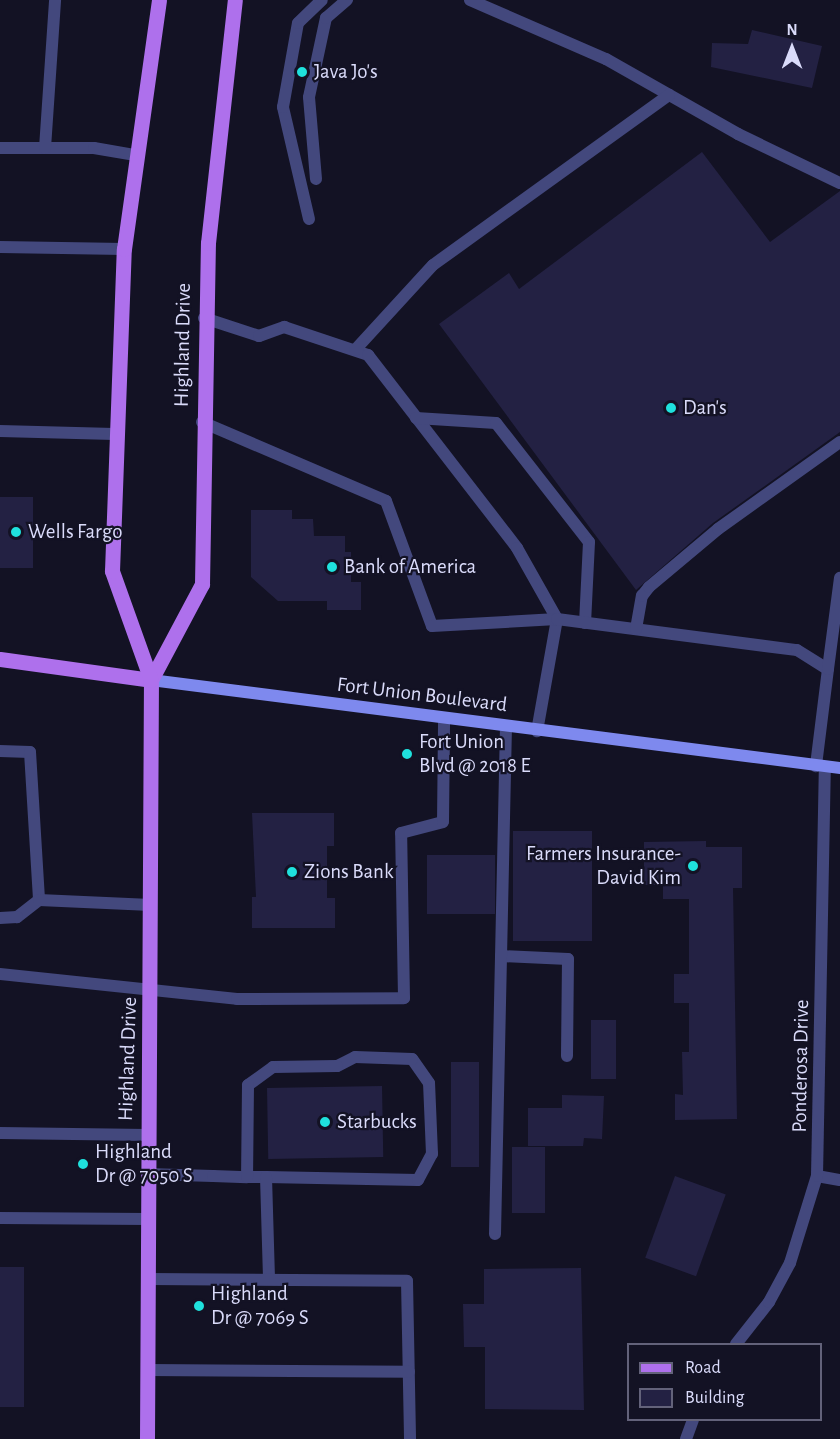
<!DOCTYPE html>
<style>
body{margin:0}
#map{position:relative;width:840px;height:1439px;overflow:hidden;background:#131224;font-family:"Alegreya Sans",sans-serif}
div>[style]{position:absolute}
.building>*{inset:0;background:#232143;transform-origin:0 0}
.lane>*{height:12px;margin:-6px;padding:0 6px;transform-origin:6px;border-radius:6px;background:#43487d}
.street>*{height:12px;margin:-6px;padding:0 6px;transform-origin:6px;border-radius:6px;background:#43487d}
.secondary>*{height:12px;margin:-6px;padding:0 6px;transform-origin:6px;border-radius:6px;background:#7e89ee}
.primary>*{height:15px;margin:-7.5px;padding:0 7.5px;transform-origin:7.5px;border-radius:7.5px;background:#ae70ec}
.dots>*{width:16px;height:16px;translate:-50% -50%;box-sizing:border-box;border:3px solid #131224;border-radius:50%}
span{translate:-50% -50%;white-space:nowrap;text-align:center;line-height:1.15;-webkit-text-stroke:4.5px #131224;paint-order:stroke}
.poi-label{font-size:21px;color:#dadbfa}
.left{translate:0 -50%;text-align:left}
.right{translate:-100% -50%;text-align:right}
.street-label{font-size:21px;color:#dadbfa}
.legend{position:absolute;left:627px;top:1343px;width:195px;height:78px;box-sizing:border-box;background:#131224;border:2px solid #63627a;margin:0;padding:8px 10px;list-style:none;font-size:18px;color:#dadbfa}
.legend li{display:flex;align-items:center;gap:12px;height:30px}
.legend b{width:30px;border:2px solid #63627a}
.north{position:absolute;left:762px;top:18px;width:60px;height:60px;-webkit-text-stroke:4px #131224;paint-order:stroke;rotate:0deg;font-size:16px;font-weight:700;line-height:24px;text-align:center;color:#dadbfa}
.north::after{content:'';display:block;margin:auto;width:21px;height:27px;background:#dadbfa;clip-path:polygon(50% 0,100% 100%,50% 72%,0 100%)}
</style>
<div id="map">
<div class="building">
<i style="clip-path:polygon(752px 30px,822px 46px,812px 88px,711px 67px,712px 43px,748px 44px)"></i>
<i style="clip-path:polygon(702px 152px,770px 242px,840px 191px,840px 432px,713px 523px,636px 590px,439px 324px,509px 273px,519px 289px)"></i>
<i style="left:0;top:497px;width:33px;height:71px"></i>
<i style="clip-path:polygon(251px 510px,292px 510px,292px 519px,313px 519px,314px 536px,345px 536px,345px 552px,351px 552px,351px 582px,361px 582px,361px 610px,327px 610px,327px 601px,278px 601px,251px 577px)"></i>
<i style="clip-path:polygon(252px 813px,334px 813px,334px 846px,327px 846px,327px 898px,335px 898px,335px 928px,252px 928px,252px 897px,256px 897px)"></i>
<i style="left:592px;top:831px;width:110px;height:79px;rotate:90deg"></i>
<i style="clip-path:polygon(706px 841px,706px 847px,742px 847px,742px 888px,733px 888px,737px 1119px,675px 1120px,675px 1094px,683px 1095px,682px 1052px,689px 1052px,689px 1003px,674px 1003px,674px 974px,689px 974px,689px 899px,663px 899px,663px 885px,644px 885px,644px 842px)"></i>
<i style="left:427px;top:855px;width:68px;height:59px"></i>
<i style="left:591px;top:1020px;width:25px;height:59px"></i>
<i style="left:451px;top:1062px;width:28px;height:105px"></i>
<i style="left:382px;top:1086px;width:71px;height:115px;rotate:89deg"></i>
<i style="clip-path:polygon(562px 1095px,604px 1096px,602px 1139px,584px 1138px,583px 1146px,528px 1146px,528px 1108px,562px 1108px)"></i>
<i style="left:512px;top:1147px;width:33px;height:66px"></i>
<i style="left:675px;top:1176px;width:54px;height:87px;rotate:20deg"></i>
<i style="left:0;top:1267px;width:24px;height:140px"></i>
<i style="clip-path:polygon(581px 1268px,584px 1410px,485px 1409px,485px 1347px,464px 1347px,463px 1304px,484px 1304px,484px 1269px)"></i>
</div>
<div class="lane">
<i style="left:470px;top:0;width:148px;rotate:23.5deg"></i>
<i style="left:606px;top:59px;width:152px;rotate:29.6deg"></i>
<i style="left:738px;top:134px;width:113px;rotate:25.7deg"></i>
<i style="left:0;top:148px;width:94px"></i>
<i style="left:94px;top:148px;width:42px;rotate:9.7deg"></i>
<i style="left:45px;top:148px;width:148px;rotate:-86.1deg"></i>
<i style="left:316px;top:179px;width:82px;rotate:-94.9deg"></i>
<i style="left:309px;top:97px;width:81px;rotate:-77.9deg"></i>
<i style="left:326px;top:18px;width:28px;rotate:-41deg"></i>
<i style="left:309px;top:219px;width:115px;rotate:-103.1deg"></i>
<i style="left:283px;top:107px;width:85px;rotate:-79.9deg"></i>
<i style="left:298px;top:23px;width:33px;rotate:-44deg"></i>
<i style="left:0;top:247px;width:124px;rotate:0.9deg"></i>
<i style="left:204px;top:318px;width:58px;rotate:18.1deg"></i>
<i style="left:259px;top:336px;width:27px;rotate:-20deg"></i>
<i style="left:284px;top:327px;width:89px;rotate:18.4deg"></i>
<i style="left:368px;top:355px;width:244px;rotate:52.3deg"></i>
<i style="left:517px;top:548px;width:81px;rotate:60.6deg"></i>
<i style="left:557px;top:619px;width:114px;rotate:100.1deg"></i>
<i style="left:355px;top:350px;width:115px;rotate:-47.5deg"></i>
<i style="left:433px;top:265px;width:291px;rotate:-35.8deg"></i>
<i style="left:416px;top:418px;width:80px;rotate:3.6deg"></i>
<i style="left:496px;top:423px;width:151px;rotate:52deg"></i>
<i style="left:589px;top:542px;width:81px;rotate:92.8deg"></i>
<i style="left:202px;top:422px;width:200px;rotate:23.2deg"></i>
<i style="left:386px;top:501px;width:133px;rotate:69.8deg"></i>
<i style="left:432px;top:626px;width:125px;rotate:-3.2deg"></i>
<i style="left:557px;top:619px;width:242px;rotate:7.4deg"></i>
<i style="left:797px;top:650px;width:36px;rotate:32deg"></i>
<i style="left:828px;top:669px;width:98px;rotate:97.1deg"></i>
<i style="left:0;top:431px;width:114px;rotate:1.5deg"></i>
<i style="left:636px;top:629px;width:34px;rotate:-80deg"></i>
<i style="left:642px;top:596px;width:11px;rotate:-52deg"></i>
<i style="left:649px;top:587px;width:90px;rotate:-40deg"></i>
<i style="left:718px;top:529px;width:150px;rotate:-35.5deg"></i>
<i style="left:828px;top:669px;width:92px;rotate:-82.5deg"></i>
<i style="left:0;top:751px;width:30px;rotate:2deg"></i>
<i style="left:30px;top:752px;width:148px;rotate:86.5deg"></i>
<i style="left:39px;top:900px;width:28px;rotate:142deg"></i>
<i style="left:17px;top:917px;width:17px;rotate:177deg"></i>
<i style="left:39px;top:900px;width:112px;rotate:2.6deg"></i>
<i style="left:501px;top:956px;width:67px;rotate:2.6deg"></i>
<i style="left:568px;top:959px;width:97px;rotate:90.6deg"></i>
<i style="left:0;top:974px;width:238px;rotate:6deg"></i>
<i style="left:237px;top:999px;width:167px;rotate:-0.3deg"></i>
<i style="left:404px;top:998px;width:165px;rotate:-91deg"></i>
<i style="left:401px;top:833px;width:43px;rotate:-14.7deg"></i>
<i style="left:443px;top:822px;width:103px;rotate:-89.4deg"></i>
<i style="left:0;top:1133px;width:147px;rotate:0.8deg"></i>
<i style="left:147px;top:1174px;width:66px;rotate:1.7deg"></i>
<i style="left:213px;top:1176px;width:34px;rotate:2deg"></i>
<i style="left:247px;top:1177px;width:19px"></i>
<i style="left:266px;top:1177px;width:152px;rotate:1.1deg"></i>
<i style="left:418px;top:1180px;width:30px;rotate:-62deg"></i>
<i style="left:432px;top:1154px;width:71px;rotate:-92.4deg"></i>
<i style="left:429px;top:1083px;width:29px;rotate:-125deg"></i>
<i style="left:412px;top:1059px;width:57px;rotate:-178deg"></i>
<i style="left:355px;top:1057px;width:20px;rotate:153deg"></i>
<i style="left:337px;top:1066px;width:64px;rotate:179.1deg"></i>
<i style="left:273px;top:1067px;width:31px;rotate:144deg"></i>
<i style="left:248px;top:1085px;width:92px;rotate:90.6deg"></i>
<i style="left:266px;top:1177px;width:102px;rotate:88.3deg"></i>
<i style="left:0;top:1218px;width:148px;rotate:0.4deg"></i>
<i style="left:495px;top:1234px;width:507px;rotate:-88.76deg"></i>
<i style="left:148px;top:1279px;width:259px;rotate:0.4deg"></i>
<i style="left:407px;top:1281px;width:158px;rotate:88.9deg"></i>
<i style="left:147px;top:1370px;width:262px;rotate:0.4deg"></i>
</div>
<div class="street">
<i style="left:817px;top:1176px;width:23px;rotate:10deg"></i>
<i style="left:736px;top:1344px;width:53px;rotate:-51.8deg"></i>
<i style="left:769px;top:1302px;width:44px;rotate:-61.7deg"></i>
<i style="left:790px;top:1263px;width:91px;rotate:-72.8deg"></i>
<i style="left:817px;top:1176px;width:409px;rotate:-88.9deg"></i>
<i style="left:686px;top:1439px;width:20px;rotate:-70deg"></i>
</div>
<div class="secondary">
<i style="left:151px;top:680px;width:695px;rotate:7.28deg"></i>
</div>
<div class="primary">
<i style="left:0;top:659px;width:152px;rotate:7.9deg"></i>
<i style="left:151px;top:680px;width:109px;rotate:-62deg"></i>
<i style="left:202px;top:584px;width:341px;rotate:-89deg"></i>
<i style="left:208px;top:243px;width:244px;rotate:-83.7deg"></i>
<i style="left:147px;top:1439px;width:759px;rotate:-89.7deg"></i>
<i style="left:151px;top:680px;width:116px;rotate:-109.7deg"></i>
<i style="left:112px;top:571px;width:322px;rotate:-87.9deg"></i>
<i style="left:124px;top:249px;width:251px;rotate:-82deg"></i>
</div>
<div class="dots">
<i style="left:302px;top:72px;background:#1fe1dd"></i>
<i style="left:671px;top:408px;background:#1fe1dd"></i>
<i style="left:16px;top:532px;background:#1fe1dd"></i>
<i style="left:332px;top:567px;background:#1fe1dd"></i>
<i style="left:407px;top:754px;background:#1fe1dd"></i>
<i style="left:693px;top:866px;background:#1fe1dd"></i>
<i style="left:292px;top:872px;background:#1fe1dd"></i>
<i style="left:325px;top:1122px;background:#1fe1dd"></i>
<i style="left:83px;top:1164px;background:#1fe1dd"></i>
<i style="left:199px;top:1306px;background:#1fe1dd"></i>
</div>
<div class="poi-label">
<span class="left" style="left:314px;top:72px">Java Jo's</span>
<span class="left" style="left:683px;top:408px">Dan's</span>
<span class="left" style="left:28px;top:532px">Wells Fargo</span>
<span class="left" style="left:344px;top:567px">Bank of America</span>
<span class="left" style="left:419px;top:754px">Fort Union<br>Blvd @ 2018 E</span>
<span class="right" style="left:681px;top:866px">Farmers Insurance-<br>David Kim</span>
<span class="left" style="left:304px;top:872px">Zions Bank</span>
<span class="left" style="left:337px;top:1122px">Starbucks</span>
<span class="left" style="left:95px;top:1164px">Highland<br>Dr @ 7050 S</span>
<span class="left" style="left:211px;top:1306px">Highland<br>Dr @ 7069 S</span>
</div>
<div class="street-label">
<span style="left:183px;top:345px;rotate:-89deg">Highland Drive</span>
<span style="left:422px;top:695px;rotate:7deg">Fort Union Boulevard</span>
<span style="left:128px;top:1059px;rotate:-88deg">Highland Drive</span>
<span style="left:801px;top:1066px;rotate:-89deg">Ponderosa Drive</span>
</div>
<ul class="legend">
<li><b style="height:8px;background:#ae70ec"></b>Road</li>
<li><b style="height:16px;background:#232143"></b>Building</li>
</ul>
<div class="north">N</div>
</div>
